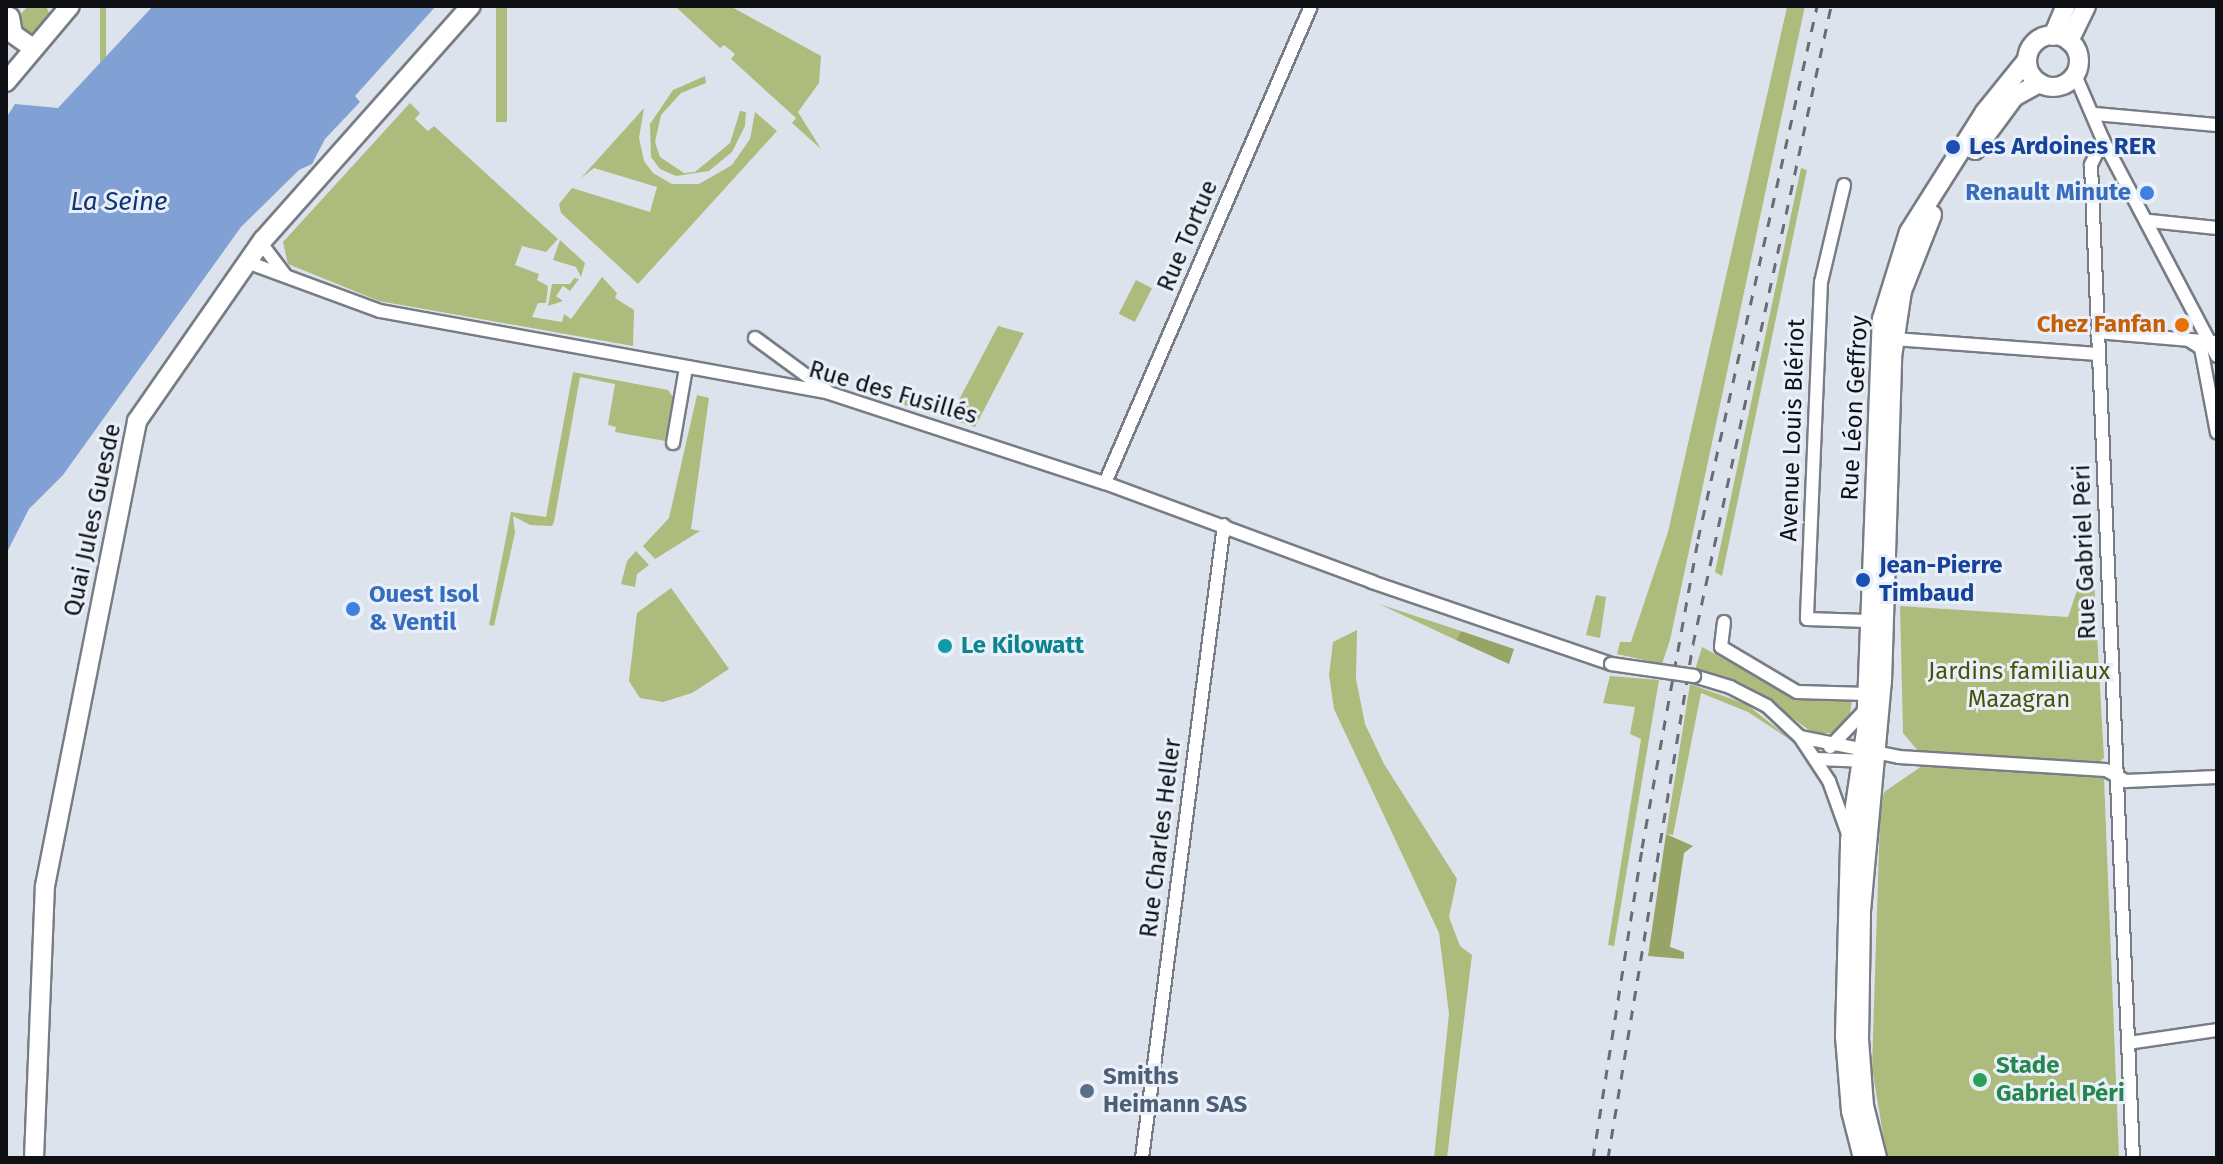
<!DOCTYPE html>
<meta charset="utf-8">
<style>
body{margin:0}
#map{position:relative;width:2223px;height:1164px;overflow:hidden;background:#dde3ec;font-family:"Fira Sans",sans-serif}
div>[style]{position:absolute}
.green>*{inset:0;background:#adbb7d;transform-origin:0 0}
.forest>*{inset:0;background:#97a466}
.water>*{inset:0;background:#81a1d5}
.roads{filter:drop-shadow(2px 0 #787d85) drop-shadow(-2px 0 #787d85) drop-shadow(0 2px #787d85) drop-shadow(0 -2px #787d85)}
.street>*{height:12px;margin:-6px;padding:0 6px;transform-origin:6px;border-radius:6px;background:#fff}
.secondary>*{height:18px;margin:-9px;padding:0 9px;transform-origin:9px;border-radius:9px;background:#fff}
.secondary>.ring{margin:-9px;padding:0;box-sizing:content-box;background:none;border:18px solid #fff;border-radius:50%}
.rail>*{height:3px;margin-top:-1.5px;transform-origin:0;background:repeating-linear-gradient(90deg,#696d73 0 10px,transparent 0 20px)}
.bridges{filter:drop-shadow(2px 0 #787d85) drop-shadow(-2px 0 #787d85) drop-shadow(0 2px #787d85) drop-shadow(0 -2px #787d85)}
.street-bridge>*{height:12px;margin:-6px;padding:0 6px;transform-origin:6px;border-radius:6px;background:#fff}
.dots>*{width:22px;height:22px;translate:-50% -50%;box-sizing:border-box;border:4px solid #eaf0f9;border-radius:50%}
span{translate:-50% -50%;white-space:nowrap;text-align:center;line-height:1.15;-webkit-text-stroke:6px #eaf0f9;paint-order:stroke}
.transit-label{font-size:24px;color:#164399;font-weight:700}
.left{translate:0 -50%;text-align:left}
.shop-label{font-size:24px;color:#366cbe;font-weight:700}
.right{translate:-100% -50%;text-align:right}
.street-label{font-size:24px;color:#0e1013}
.food-label{font-size:24px;color:#c56008;font-weight:700}
.culture-label{font-size:24px;color:#0d838f;font-weight:700}
.park-label{font-size:24px;color:#475309}
.leisure-label{font-size:24px;color:#27864d;font-weight:700}
.service-label{font-size:24px;color:#4e5e75;font-weight:700}
.water-label{font-size:26px;color:#103573;font-style:italic}
.frame{position:absolute;inset:0;border:8px solid #0e1013;pointer-events:none}
</style>
<div id="map">
<div class="green">
<i style="clip-path:polygon(28px 6px,46px 6px,50px 15px,31px 38px,25px 38px,16px 19px)"></i>
<i style="left:100px;top:6px;width:6px;height:70px"></i>
<i style="left:496px;top:6px;width:11px;height:116px"></i>
<i style="clip-path:polygon(675px 6px,730px 6px,821px 56px,819px 83px,798px 112px,821px 149px,792px 123px,796px 118px,731px 59px,735px 54px,724px 45px,720px 48px)"></i>
<i style="clip-path:polygon(1797px 6px,1805px 6px,1670px 640px,1662px 664px,1617px 654px,1620px 642px,1631px 642px,1668px 532px,1787px 7px)"></i>
<i style="clip-path:polygon(705px 76px,706px 83px,681px 93px,661px 115px,655px 142px,660px 157px,684px 173px,695px 172px,730px 143px,740px 111px,746px 112px,745px 126px,732px 152px,709px 171px,676px 176px,660px 169px,651px 157px,650px 124px,673px 90px)"></i>
<i style="clip-path:polygon(410px 103px,420px 113px,415px 119px,428px 131px,434px 126px,558px 239px,546px 252px,522px 246px,515px 265px,539px 274px,537px 280px,548px 286px,546px 303px,538px 303px,532px 317px,562px 322px,564px 314px,571px 319px,602px 277px,617px 293px,615px 298px,634px 310px,633px 346px,379px 301px,288px 264px,283px 242px)"></i>
<i style="clip-path:polygon(644px 108px,639px 138px,644px 161px,653px 173px,672px 184px,699px 184px,732px 165px,750px 139px,755px 112px,777px 131px,638px 284px,561px 213px,559px 204px,572px 188px,650px 212px,657px 187px,594px 168px,581px 178px)"></i>
<i style="clip-path:polygon(1801px 168px,1807px 170px,1722px 576px,1715px 572px)"></i>
<i style="clip-path:polygon(560px 240px,585px 263px,581px 277px,576px 267px,553px 260px)"></i>
<i style="clip-path:polygon(574px 278px,579px 279px,570px 291px,563px 286px,556px 296px,563px 301px,548px 306px,552px 284px,570px 284px)"></i>
<i style="left:1136px;top:280px;width:18px;height:38px;rotate:27deg"></i>
<i style="clip-path:polygon(998px 326px,1024px 333px,975px 427px,901px 404px,903px 396px,951px 415px)"></i>
<i style="clip-path:polygon(573px 372px,668px 390px,673px 397px,665px 441px,615px 432px,616px 427px,608px 425px,615px 384px,580px 377px,554px 522px,552px 526px,530px 525px,513px 516px,515px 533px,494px 626px,489px 625px,511px 512px,546px 517px)"></i>
<i style="clip-path:polygon(697px 395px,709px 398px,691px 529px,700px 531px,655px 559px,643px 546px,669px 518px)"></i>
<i style="clip-path:polygon(2092px 546px,2104px 758px,2098px 763px,1918px 751px,1903px 733px,1900px 606px,2068px 617px)"></i>
<i style="clip-path:polygon(636px 551px,649px 565px,637px 574px,635px 587px,621px 584px,627px 561px)"></i>
<i style="clip-path:polygon(671px 588px,729px 669px,692px 693px,663px 702px,640px 698px,629px 681px,637px 613px)"></i>
<i style="clip-path:polygon(1596px 595px,1606px 597px,1600px 638px,1586px 635px)"></i>
<i style="clip-path:polygon(1379px 604px,1461px 631px,1456px 640px)"></i>
<i style="clip-path:polygon(1357px 630px,1356px 679px,1365px 724px,1384px 764px,1457px 879px,1449px 917px,1460px 946px,1472px 955px,1447px 1158px,1434px 1158px,1449px 1014px,1439px 933px,1334px 709px,1329px 675px,1333px 642px)"></i>
<i style="clip-path:polygon(1702px 647px,1788px 694px,1852px 700px,1849px 720px,1836px 733px,1813px 733px,1760px 694px,1729px 678px,1695px 670px)"></i>
<i style="clip-path:polygon(1610px 676px,1659px 680px,1614px 946px,1608px 945px,1641px 739px,1630px 734px,1635px 707px,1603px 703px)"></i>
<i style="clip-path:polygon(1690px 684px,1746px 704px,1798px 745px,1748px 712px,1701px 693px,1673px 835px,1666px 834px)"></i>
<i style="clip-path:polygon(1925px 764px,2104px 778px,2119px 1158px,1887px 1158px,1872px 1068px,1880px 817px,1884px 792px)"></i>
</div>
<div class="forest">
<i style="clip-path:polygon(1461px 631px,1514px 649px,1509px 664px,1456px 640px)"></i>
<i style="clip-path:polygon(1666px 834px,1693px 846px,1684px 853px,1670px 947px,1684px 952px,1684px 959px,1648px 956px)"></i>
</div>
<div class="water">
<i style="clip-path:polygon(153px 6px,436px 6px,355px 96px,360px 102px,325px 139px,312px 164px,299px 170px,241px 227px,63px 475px,29px 509px,6px 554px,6px 118px,15px 104px,58px 108px)"></i>
</div>
<div class="roads">
<div class="street">
<i style="left:2075px;top:75px;width:71px;rotate:66.7deg"></i>
<i style="left:2103px;top:140px;width:244px;rotate:62.2deg"></i>
<i style="left:2095px;top:114px;width:122px;rotate:5.2deg"></i>
<i style="left:2103px;top:140px;width:28px;rotate:116deg"></i>
<i style="left:2091px;top:165px;width:994px;rotate:87.58deg"></i>
<i style="left:1844px;top:185px;width:100px;rotate:103.3deg"></i>
<i style="left:1821px;top:282px;width:337px;rotate:92.4deg"></i>
<i style="left:1807px;top:619px;width:61px;rotate:1.9deg"></i>
<i style="left:2150px;top:221px;width:67px;rotate:6deg"></i>
<i style="left:261px;top:243px;width:39px;rotate:53deg"></i>
<i style="left:247px;top:262px;width:142px;rotate:20.2deg"></i>
<i style="left:380px;top:311px;width:456px;rotate:10.3deg"></i>
<i style="left:829px;top:393px;width:290px;rotate:18.1deg"></i>
<i style="left:1105px;top:483px;width:285px;rotate:20.3deg"></i>
<i style="left:1372px;top:582px;width:253px;rotate:18.9deg"></i>
<i style="left:2097px;top:332px;width:117px;rotate:4.9deg"></i>
<i style="left:755px;top:338px;width:88px;rotate:36.2deg"></i>
<i style="left:1894px;top:339px;width:204px;rotate:4.2deg"></i>
<i style="left:2190px;top:341px;width:13px;rotate:32deg"></i>
<i style="left:2201px;top:348px;width:86px;rotate:79.3deg"></i>
<i style="left:673px;top:443px;width:76px;rotate:-80.2deg"></i>
<i style="left:1105px;top:483px;width:520px;rotate:-66.64deg"></i>
<i style="left:1724px;top:622px;width:25px;rotate:97deg"></i>
<i style="left:1721px;top:647px;width:88px;rotate:30.6deg"></i>
<i style="left:1797px;top:692px;width:71px;rotate:1.6deg"></i>
<i style="left:1694px;top:676px;width:38px;rotate:17deg"></i>
<i style="left:1730px;top:687px;width:42px;rotate:27.2deg"></i>
<i style="left:1767px;top:706px;width:45px;rotate:43.2deg"></i>
<i style="left:1800px;top:737px;width:53px;rotate:56.6deg"></i>
<i style="left:1829px;top:781px;width:59px;rotate:70.3deg"></i>
<i style="left:1800px;top:737px;width:101px;rotate:11.4deg"></i>
<i style="left:1899px;top:757px;width:207px;rotate:3.6deg"></i>
<i style="left:2106px;top:770px;width:23px;rotate:29deg"></i>
<i style="left:2126px;top:781px;width:91px;rotate:-2.5deg"></i>
<i style="left:1830px;top:747px;width:54px;rotate:-46.5deg"></i>
<i style="left:1816px;top:759px;width:52px;rotate:2.2deg"></i>
<i style="left:2128px;top:1043px;width:90px;rotate:-8.3deg"></i>
<i style="left:1142px;top:1158px;width:638px;rotate:-82.62deg"></i>
</div>
<div class="secondary">
<i style="left:10px;top:17px;width:17px;rotate:80deg"></i>
<i style="left:13px;top:34px;width:24px;rotate:35deg"></i>
<i class="ring" style="left:2027px;top:35px;width:34px;height:34px"></i>
<i style="left:2053px;top:36px;width:33px;rotate:-67deg"></i>
<i style="left:2069px;top:41px;width:39px;rotate:-64deg"></i>
<i style="left:6px;top:82px;width:99px;rotate:-49.9deg"></i>
<i style="left:1975px;top:150px;width:66px;rotate:-53.7deg"></i>
<i style="left:2014px;top:97px;width:29px;rotate:-29deg"></i>
<i style="left:34px;top:1158px;width:272px;rotate:-87.7deg"></i>
<i style="left:45px;top:886px;width:474px;rotate:-78.8deg"></i>
<i style="left:137px;top:421px;width:221px;rotate:-55.2deg"></i>
<i style="left:263px;top:240px;width:313px;rotate:-48.4deg"></i>
<i style="left:1863px;top:1158px;width:49px;rotate:-104.3deg"></i>
<i style="left:1851px;top:1111px;width:75px;rotate:-94.6deg"></i>
<i style="left:1845px;top:1036px;width:196px;rotate:-88.5deg"></i>
<i style="left:1850px;top:840px;width:110px;rotate:-81.6deg"></i>
<i style="left:1866px;top:731px;width:412px;rotate:-87.8deg"></i>
<i style="left:1882px;top:319px;width:91px;rotate:-72.8deg"></i>
<i style="left:1909px;top:232px;width:142px;rotate:-57.7deg"></i>
<i style="left:1985px;top:112px;width:67px;rotate:-51.1deg"></i>
<i style="left:1877px;top:1158px;width:54px;rotate:-104deg"></i>
<i style="left:1864px;top:1106px;width:66px;rotate:-94.3deg"></i>
<i style="left:1859px;top:1040px;width:129px;rotate:-89.1deg"></i>
<i style="left:1861px;top:911px;width:230px;rotate:-84.8deg"></i>
<i style="left:1882px;top:682px;width:325px;rotate:-88.2deg"></i>
<i style="left:1892px;top:357px;width:67px;rotate:-81.4deg"></i>
<i style="left:1902px;top:291px;width:82px;rotate:-68.5deg"></i>
</div>
</div>
<div class="rail">
<i style="left:1593px;top:1158px;width:314px;rotate:-81deg"></i>
<i style="left:1642px;top:848px;width:314px;rotate:-79.7deg"></i>
<i style="left:1698px;top:539px;width:546px;rotate:-77.41deg"></i>
<i style="left:1608px;top:1158px;width:521px;rotate:-80.61deg"></i>
<i style="left:1693px;top:644px;width:653px;rotate:-77.79deg"></i>
</div>
<div class="bridges">
<div class="street-bridge">
<i style="left:1611px;top:664px;width:84px;rotate:8.2deg"></i>
</div>
</div>
<div class="dots">
<i style="left:1953px;top:147px;background:#1a4fb4"></i>
<i style="left:2147px;top:193px;background:#3f7fe0"></i>
<i style="left:2182px;top:325px;background:#e8710a"></i>
<i style="left:1863px;top:580px;background:#1a4fb4"></i>
<i style="left:353px;top:609px;background:#3f7fe0"></i>
<i style="left:945px;top:646px;background:#0f9aa8"></i>
<i style="left:1980px;top:1080px;background:#2e9e5b"></i>
<i style="left:1087px;top:1091px;background:#5c6f8a"></i>
</div>
<div class="transit-label">
<span class="left" style="left:1969px;top:147px">Les Ardoines RER</span>
<span class="left" style="left:1879px;top:580px">Jean-Pierre<br>Timbaud</span>
</div>
<div class="shop-label">
<span class="right" style="left:2131px;top:193px">Renault Minute</span>
<span class="left" style="left:369px;top:609px">Ouest Isol<br>&amp; Ventil</span>
</div>
<div class="street-label">
<span style="left:1188px;top:236px;rotate:-67deg">Rue Tortue</span>
<span style="left:893px;top:393px;rotate:16deg">Rue des Fusillés</span>
<span style="left:1855px;top:408px;rotate:-87deg">Rue Léon Geffroy</span>
<span style="left:1793px;top:430px;rotate:-88deg">Avenue Louis Blériot</span>
<span style="left:93px;top:520px;rotate:-78deg">Quai Jules Guesde</span>
<span style="left:2085px;top:552px;rotate:-92deg">Rue Gabriel Péri</span>
<span style="left:1161px;top:838px;rotate:-83deg">Rue Charles Heller</span>
</div>
<div class="food-label">
<span class="right" style="left:2166px;top:325px">Chez Fanfan</span>
</div>
<div class="culture-label">
<span class="left" style="left:961px;top:646px">Le Kilowatt</span>
</div>
<div class="park-label">
<span style="left:2019px;top:686px">Jardins familiaux<br>Mazagran</span>
</div>
<div class="leisure-label">
<span class="left" style="left:1996px;top:1080px">Stade<br>Gabriel Péri</span>
</div>
<div class="service-label">
<span class="left" style="left:1103px;top:1091px">Smiths<br>Heimann SAS</span>
</div>
<div class="water-label">
<span style="left:119px;top:202px">La Seine</span>
</div>
<div class="frame"></div>
</div>
